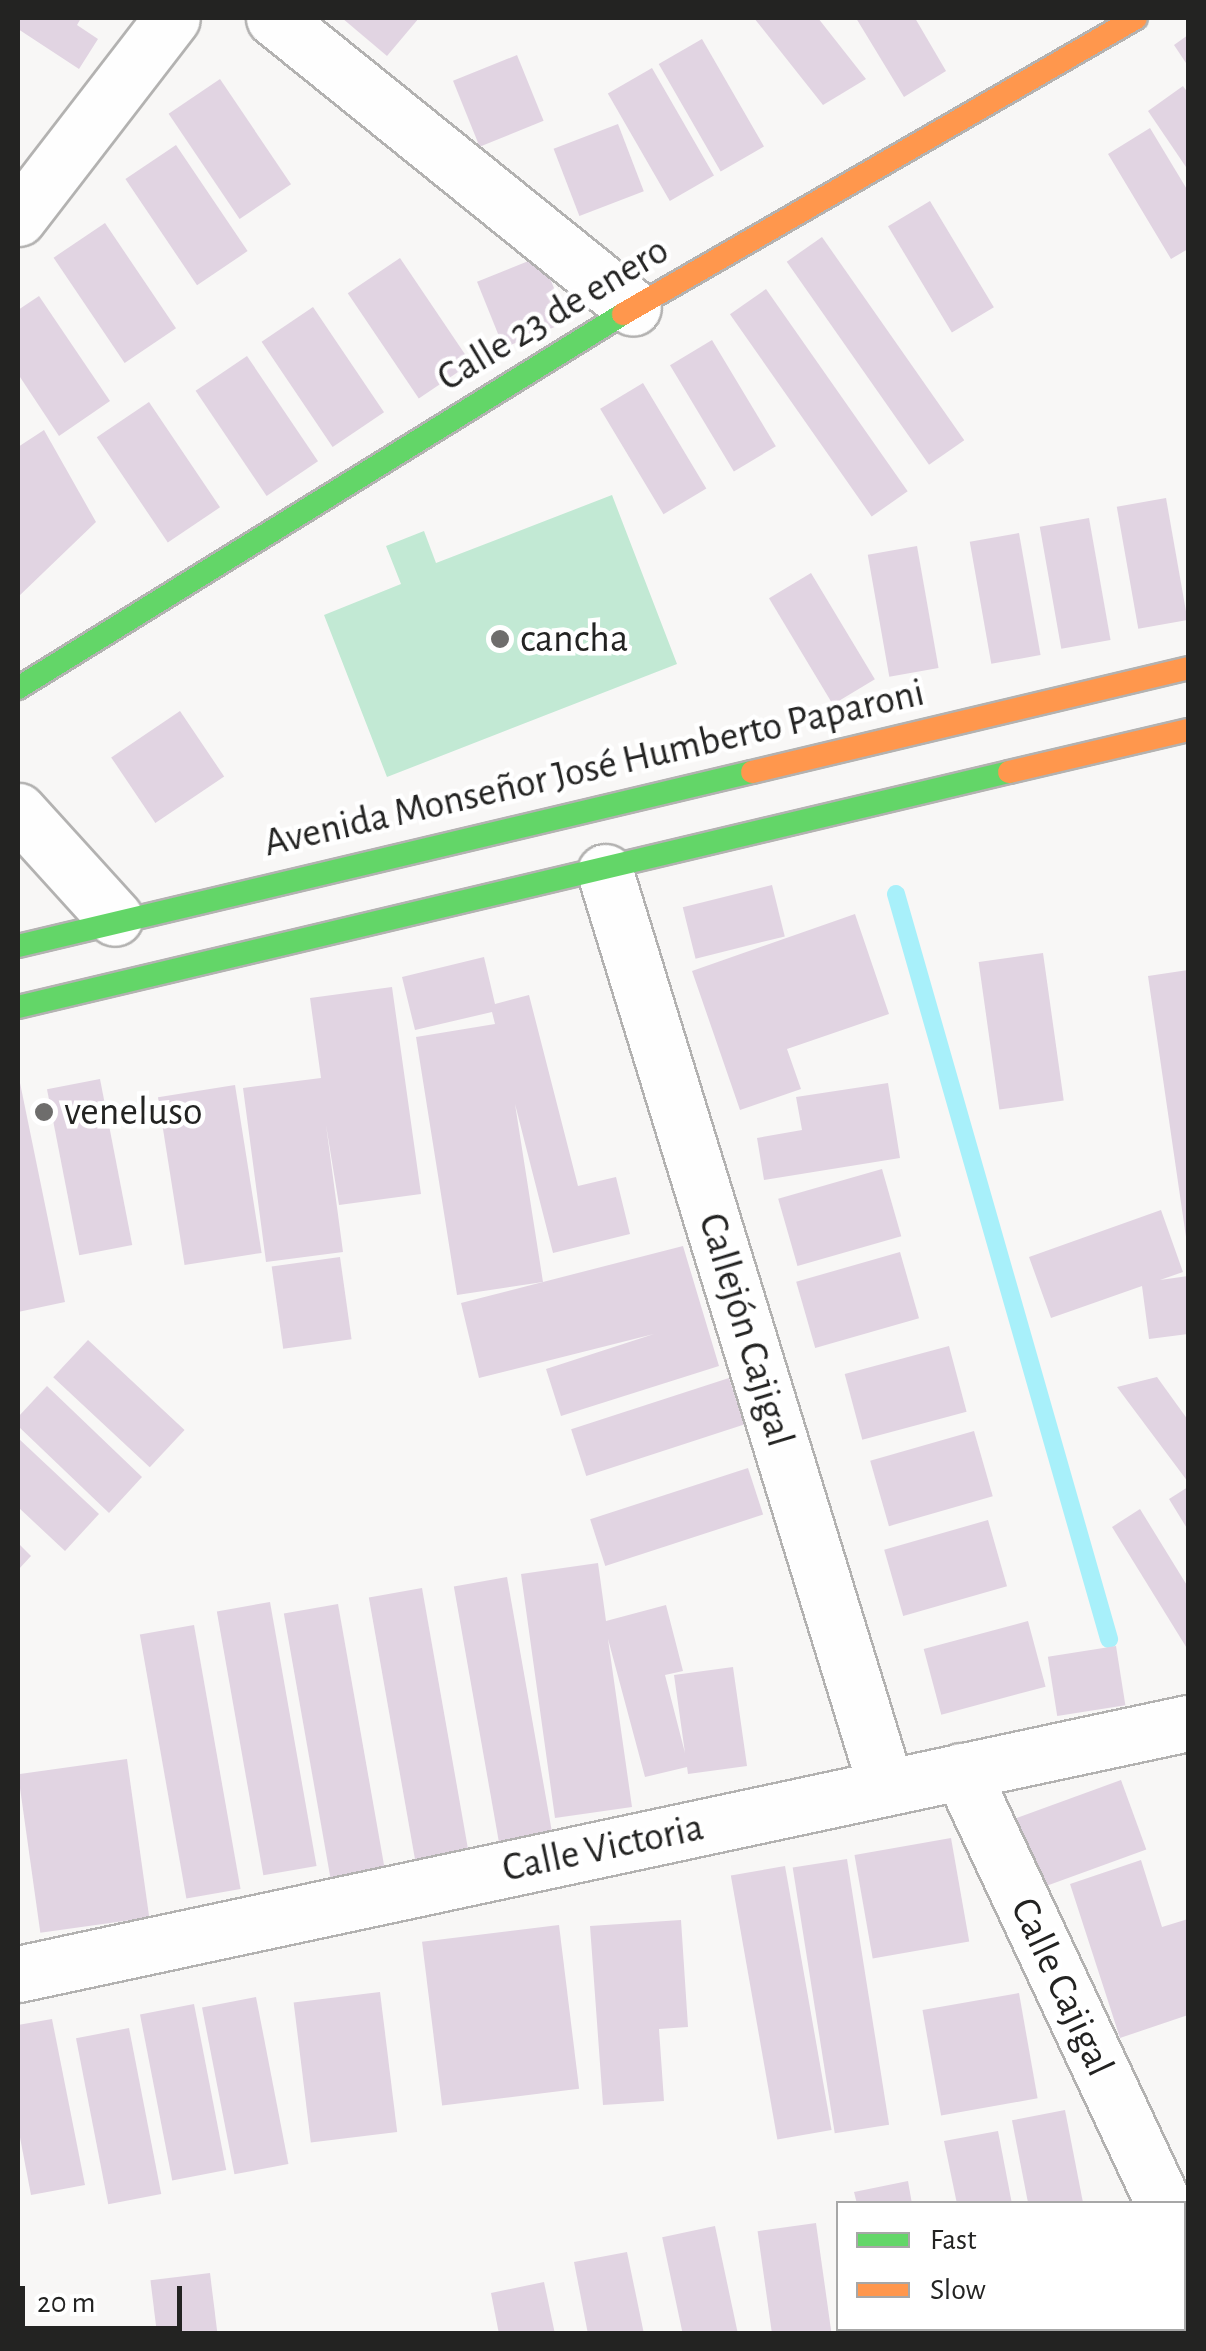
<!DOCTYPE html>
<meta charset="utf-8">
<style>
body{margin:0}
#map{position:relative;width:1206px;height:2351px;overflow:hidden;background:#f8f7f6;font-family:"Alegreya Sans",sans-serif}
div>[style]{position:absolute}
.green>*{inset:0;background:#c2e9d4}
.stream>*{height:18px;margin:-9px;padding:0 9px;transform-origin:9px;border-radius:9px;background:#a8f0fa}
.building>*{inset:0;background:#e1d4e2;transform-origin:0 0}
.roads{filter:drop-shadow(2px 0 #b3b2b1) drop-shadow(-2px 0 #b3b2b1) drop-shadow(0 2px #b3b2b1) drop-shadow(0 -2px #b3b2b1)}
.street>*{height:55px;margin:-27.5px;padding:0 27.5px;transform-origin:27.5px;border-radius:27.5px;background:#fefefe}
.fast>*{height:22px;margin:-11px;padding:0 11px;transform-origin:11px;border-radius:11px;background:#63d668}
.slow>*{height:22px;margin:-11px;padding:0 11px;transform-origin:11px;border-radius:11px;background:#ff974d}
.dots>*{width:28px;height:28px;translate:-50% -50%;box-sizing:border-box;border:5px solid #fff;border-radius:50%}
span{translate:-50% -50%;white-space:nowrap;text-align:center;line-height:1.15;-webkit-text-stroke:9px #fff;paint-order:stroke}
.street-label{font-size:40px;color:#232322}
.poi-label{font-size:40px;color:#232322}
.left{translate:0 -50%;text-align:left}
.frame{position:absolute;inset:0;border:20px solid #232322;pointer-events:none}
.legend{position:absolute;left:836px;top:2201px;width:350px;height:130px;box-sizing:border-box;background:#fff;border:2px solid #a7a7a7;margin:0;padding:12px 18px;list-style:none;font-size:30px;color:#232322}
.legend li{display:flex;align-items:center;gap:20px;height:50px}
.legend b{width:50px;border:2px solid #a7a7a7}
.scale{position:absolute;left:20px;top:2286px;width:162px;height:45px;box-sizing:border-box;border:5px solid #232322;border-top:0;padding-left:12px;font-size:30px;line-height:35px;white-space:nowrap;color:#232322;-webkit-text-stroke:8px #fff;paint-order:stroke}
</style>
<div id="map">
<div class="green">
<i style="clip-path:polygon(612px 495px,677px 664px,387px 777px,324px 615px,401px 584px,386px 546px,424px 531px,436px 563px)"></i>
</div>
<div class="stream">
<i style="left:896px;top:894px;width:775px;rotate:74.04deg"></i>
</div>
<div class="building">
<i style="clip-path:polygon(18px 18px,81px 18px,77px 25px,98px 39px,79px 69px,18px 29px)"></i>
<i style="clip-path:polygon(342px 18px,419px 18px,387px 56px)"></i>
<i style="clip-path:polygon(754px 18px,818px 18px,866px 79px,823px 105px)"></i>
<i style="clip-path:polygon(856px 18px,915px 18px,946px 71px,904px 97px)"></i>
<i style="clip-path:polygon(1188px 35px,1188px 66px,1174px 45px)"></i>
<i style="left:702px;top:39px;width:124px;height:50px;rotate:60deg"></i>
<i style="left:517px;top:55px;width:71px;height:69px;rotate:68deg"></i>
<i style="left:652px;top:68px;width:124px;height:51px;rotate:60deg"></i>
<i style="left:220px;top:79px;width:127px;height:62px;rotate:56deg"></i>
<i style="clip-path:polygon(1183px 86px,1188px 93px,1188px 170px,1148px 111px)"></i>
<i style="left:618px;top:124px;width:72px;height:69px;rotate:69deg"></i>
<i style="clip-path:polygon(1150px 128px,1188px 191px,1188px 249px,1171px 259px,1108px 154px)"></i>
<i style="left:176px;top:145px;width:128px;height:61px;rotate:56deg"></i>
<i style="left:930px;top:201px;width:124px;height:49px;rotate:59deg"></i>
<i style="left:105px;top:223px;width:127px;height:62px;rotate:56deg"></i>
<i style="left:822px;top:237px;width:248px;height:43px;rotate:55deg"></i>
<i style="left:541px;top:256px;width:71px;height:69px;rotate:68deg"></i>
<i style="left:400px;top:258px;width:127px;height:63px;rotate:56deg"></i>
<i style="left:766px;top:289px;width:247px;height:44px;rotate:55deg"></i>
<i style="clip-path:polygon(39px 296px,110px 401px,59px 436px,18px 374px,18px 310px)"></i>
<i style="left:313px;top:307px;width:127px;height:62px;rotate:56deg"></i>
<i style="left:712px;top:340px;width:124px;height:49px;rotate:59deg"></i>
<i style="left:247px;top:356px;width:127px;height:62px;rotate:56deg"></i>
<i style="left:643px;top:383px;width:123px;height:50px;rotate:59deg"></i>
<i style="left:149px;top:402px;width:127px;height:63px;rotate:56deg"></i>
<i style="clip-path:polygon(44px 430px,96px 522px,18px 597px,18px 447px)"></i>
<i style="left:1166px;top:498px;width:124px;height:50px;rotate:80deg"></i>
<i style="left:1089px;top:518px;width:124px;height:50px;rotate:80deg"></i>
<i style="left:1019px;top:533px;width:124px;height:50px;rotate:80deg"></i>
<i style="left:917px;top:546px;width:124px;height:50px;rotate:80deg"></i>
<i style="left:811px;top:573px;width:124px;height:49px;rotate:59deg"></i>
<i style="left:180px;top:711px;width:79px;height:83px;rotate:56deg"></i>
<i style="left:772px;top:885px;width:53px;height:92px;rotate:76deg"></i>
<i style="clip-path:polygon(855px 914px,889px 1014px,787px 1049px,801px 1089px,740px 1110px,692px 971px)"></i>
<i style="left:1043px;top:953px;width:149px;height:65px;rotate:82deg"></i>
<i style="clip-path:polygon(484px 957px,495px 1004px,529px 995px,578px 1186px,616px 1177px,630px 1234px,553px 1253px,515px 1104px,543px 1282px,457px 1295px,416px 1037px,495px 1024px,492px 1012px,415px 1030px,402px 977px)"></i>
<i style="clip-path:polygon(1188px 970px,1188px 1237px,1186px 1237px,1148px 976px)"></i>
<i style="clip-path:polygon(392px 987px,421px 1194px,339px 1205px,326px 1125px,343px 1252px,266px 1262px,243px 1088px,321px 1078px,310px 998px)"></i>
<i style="clip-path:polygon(19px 1078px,65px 1302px,18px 1312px,18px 1079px)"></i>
<i style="left:100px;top:1079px;width:169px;height:54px;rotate:79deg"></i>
<i style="clip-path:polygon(888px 1083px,900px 1158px,764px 1180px,757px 1138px,802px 1130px,796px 1097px)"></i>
<i style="left:235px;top:1085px;width:170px;height:78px;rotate:81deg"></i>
<i style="left:882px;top:1169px;width:70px;height:108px;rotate:74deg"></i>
<i style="clip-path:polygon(1161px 1210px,1183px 1272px,1160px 1280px,1188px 1276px,1188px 1334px,1149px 1339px,1142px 1286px,1051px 1318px,1029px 1257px)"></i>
<i style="clip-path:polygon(683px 1246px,719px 1366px,561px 1416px,546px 1369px,654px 1334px,479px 1378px,461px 1303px)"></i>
<i style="left:900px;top:1252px;width:69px;height:108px;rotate:74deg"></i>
<i style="left:340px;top:1257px;width:83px;height:69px;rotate:82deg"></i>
<i style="left:88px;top:1340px;width:132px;height:51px;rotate:43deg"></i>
<i style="left:949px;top:1346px;width:68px;height:108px;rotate:75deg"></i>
<i style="clip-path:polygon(1157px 1377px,1188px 1420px,1188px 1482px,1117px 1387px)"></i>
<i style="left:729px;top:1378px;width:49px;height:166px;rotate:72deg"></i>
<i style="clip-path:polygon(47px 1386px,142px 1477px,109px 1513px,18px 1426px,18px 1417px)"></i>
<i style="left:974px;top:1431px;width:68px;height:108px;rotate:74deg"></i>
<i style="clip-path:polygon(18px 1438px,99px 1514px,65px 1551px,18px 1507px)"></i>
<i style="left:748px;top:1468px;width:49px;height:166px;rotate:72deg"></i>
<i style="clip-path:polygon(1188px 1487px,1188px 1530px,1169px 1499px)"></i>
<i style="clip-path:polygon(1140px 1509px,1188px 1587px,1188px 1650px,1112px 1527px)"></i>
<i style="left:988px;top:1520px;width:69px;height:108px;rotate:74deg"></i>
<i style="clip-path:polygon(18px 1543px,31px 1556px,18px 1570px)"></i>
<i style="clip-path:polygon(598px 1563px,606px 1621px,666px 1605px,683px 1671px,665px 1675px,685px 1753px,674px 1675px,733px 1667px,747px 1766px,688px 1774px,687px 1767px,645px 1777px,608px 1639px,632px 1807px,555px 1818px,521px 1574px)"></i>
<i style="left:507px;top:1577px;width:268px;height:54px;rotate:80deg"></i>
<i style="left:422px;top:1588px;width:269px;height:54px;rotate:80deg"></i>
<i style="left:270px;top:1602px;width:268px;height:54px;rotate:80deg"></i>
<i style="left:338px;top:1604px;width:269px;height:55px;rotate:80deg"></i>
<i style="left:1028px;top:1621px;width:68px;height:108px;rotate:75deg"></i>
<i style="left:194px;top:1625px;width:268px;height:55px;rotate:80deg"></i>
<i style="left:1116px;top:1646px;width:60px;height:69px;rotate:81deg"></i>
<i style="left:127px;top:1759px;width:160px;height:110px;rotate:82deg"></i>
<i style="left:1121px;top:1780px;width:74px;height:111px;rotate:70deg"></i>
<i style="left:951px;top:1838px;width:105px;height:98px;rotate:80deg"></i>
<i style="left:847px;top:1859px;width:269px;height:55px;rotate:81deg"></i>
<i style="clip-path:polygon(1141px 1860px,1162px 1927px,1188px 1919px,1188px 2015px,1120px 2038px,1070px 1884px)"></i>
<i style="left:785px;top:1866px;width:268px;height:55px;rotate:80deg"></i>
<i style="clip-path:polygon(681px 1920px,688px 2027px,659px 2029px,664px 2101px,603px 2105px,590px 1926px)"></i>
<i style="left:559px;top:1925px;width:165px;height:138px;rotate:83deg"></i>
<i style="left:380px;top:1992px;width:141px;height:87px;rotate:83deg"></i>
<i style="left:1019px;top:1993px;width:107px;height:98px;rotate:80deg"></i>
<i style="left:256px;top:1997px;width:170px;height:55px;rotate:79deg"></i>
<i style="left:194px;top:2004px;width:169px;height:55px;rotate:79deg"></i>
<i style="clip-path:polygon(52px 2019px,85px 2185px,31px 2195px,18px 2127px,18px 2025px)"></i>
<i style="left:129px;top:2028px;width:169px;height:54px;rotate:79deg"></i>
<i style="left:1065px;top:2110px;width:96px;height:54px;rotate:79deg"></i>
<i style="clip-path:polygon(998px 2131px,1012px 2204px,957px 2204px,944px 2141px)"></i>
<i style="clip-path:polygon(908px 2181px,912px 2204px,857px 2204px,854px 2192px)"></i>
<i style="left:816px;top:2223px;width:112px;height:59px;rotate:82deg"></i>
<i style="left:715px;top:2226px;width:110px;height:54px;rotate:78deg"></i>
<i style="clip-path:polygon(627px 2252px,644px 2334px,588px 2334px,574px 2262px)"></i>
<i style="left:210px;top:2273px;width:62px;height:60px;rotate:83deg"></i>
<i style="clip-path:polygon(544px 2282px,555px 2334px,499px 2334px,491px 2293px)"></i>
<i style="left:881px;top:2328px;width:56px;height:6px"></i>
</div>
<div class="roads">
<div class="street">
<i style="left:274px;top:18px;width:461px;rotate:38.9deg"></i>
<i style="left:18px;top:218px;width:252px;rotate:-52.4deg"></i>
<i style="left:18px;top:811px;width:144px;rotate:47.8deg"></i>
<i style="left:605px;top:872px;width:957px;rotate:72.93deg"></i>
<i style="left:961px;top:1771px;width:478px;rotate:64.9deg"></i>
<i style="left:18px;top:1974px;width:1197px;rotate:-12.11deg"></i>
<i style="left:1184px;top:2245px;width:11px;rotate:68deg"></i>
<i style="left:1047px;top:2334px;width:15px;rotate:-23deg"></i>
</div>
<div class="fast">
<i style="left:18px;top:688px;width:711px;rotate:-31.72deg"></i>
<i style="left:18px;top:946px;width:754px;rotate:-13.34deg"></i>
<i style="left:18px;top:1007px;width:1018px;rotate:-13.34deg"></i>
</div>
<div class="slow">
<i style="left:623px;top:314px;width:592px;rotate:-29.98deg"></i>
<i style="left:752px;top:772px;width:448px;rotate:-13.4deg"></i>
<i style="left:1009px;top:772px;width:184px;rotate:-13.2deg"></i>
</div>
</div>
<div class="dots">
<i style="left:500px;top:639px;background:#6e6d6c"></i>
<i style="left:44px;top:1112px;background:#6e6d6c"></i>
</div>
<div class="street-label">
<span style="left:553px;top:314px;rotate:-31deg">Calle 23 de enero</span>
<span style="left:594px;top:768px;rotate:-13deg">Avenida Monseñor José Humberto Paparoni</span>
<span style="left:746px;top:1330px;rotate:73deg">Callejón Cajigal</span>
<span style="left:603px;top:1848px;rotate:-12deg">Calle Victoria</span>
<span style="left:1062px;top:1987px;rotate:65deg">Calle Cajigal</span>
</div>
<div class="poi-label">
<span class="left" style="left:520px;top:639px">cancha</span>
<span class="left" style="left:64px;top:1112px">veneluso</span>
</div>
<div class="frame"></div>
<ul class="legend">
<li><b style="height:12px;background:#63d668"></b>Fast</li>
<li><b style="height:12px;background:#ff974d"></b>Slow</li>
</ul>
<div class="scale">20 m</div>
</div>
